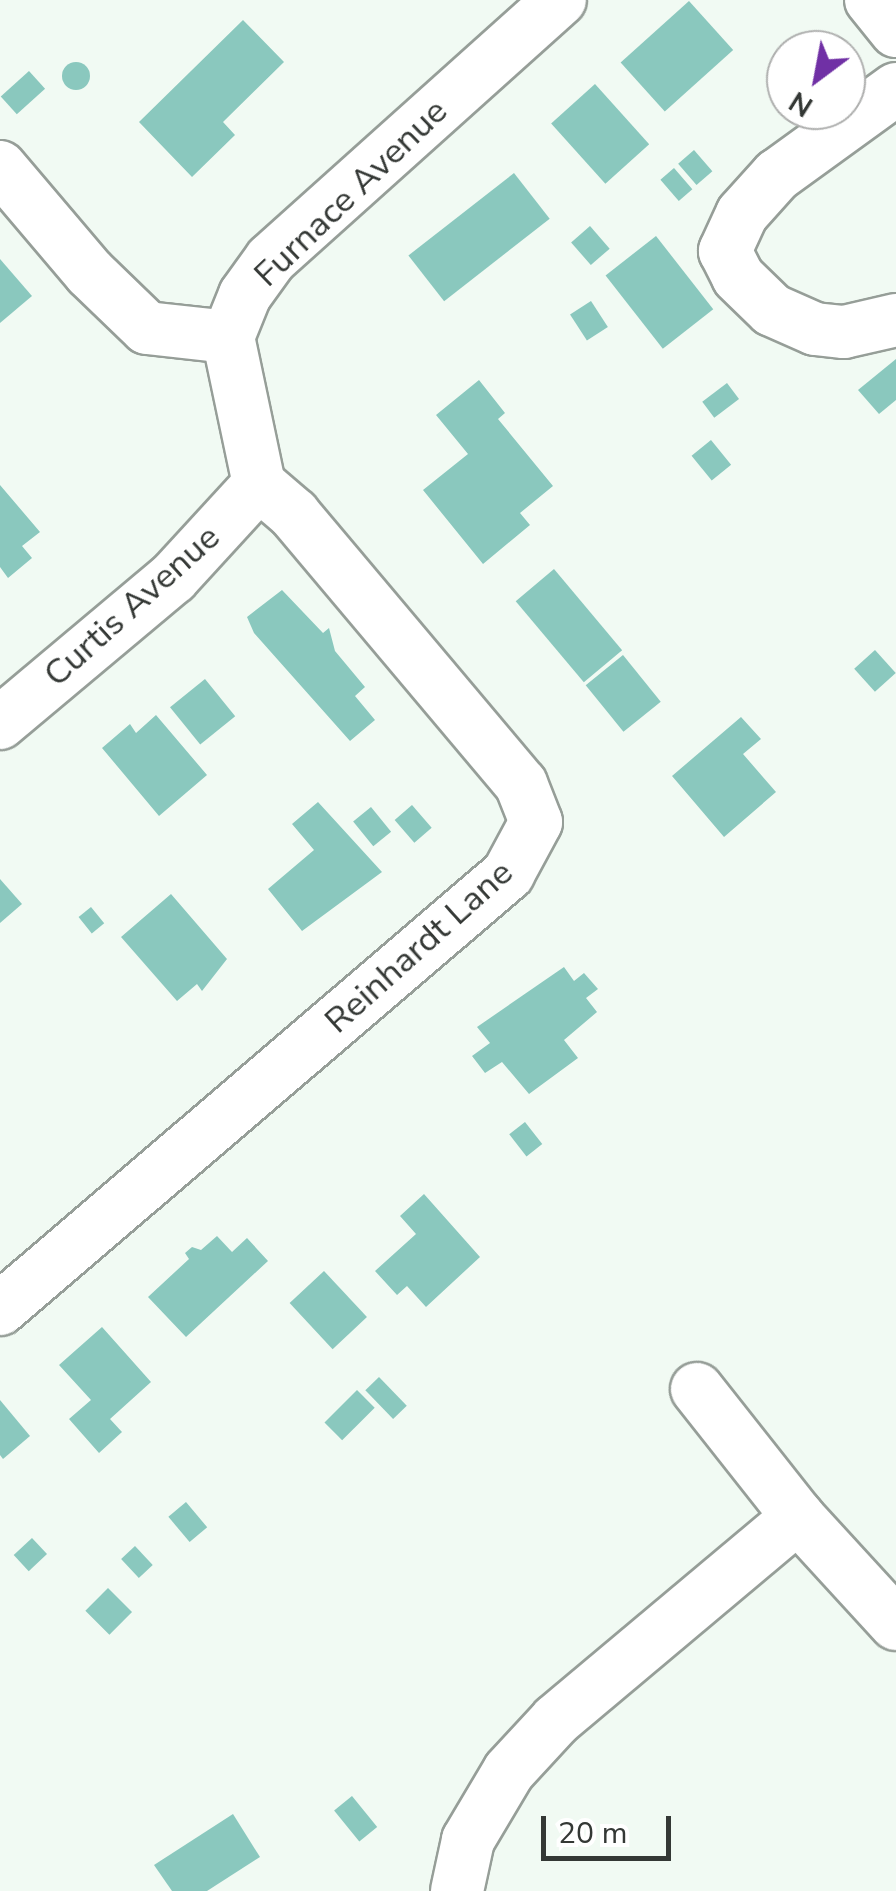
<!DOCTYPE html>
<style>
body{margin:0}
#map{position:relative;width:896px;height:1891px;overflow:hidden;background:#f1faf3;font-family:"Nunito Sans",sans-serif}
div>[style]{position:absolute}
.building>*{inset:0;background:#8ac8be;transform-origin:0 0}
.round{border-radius:50%}
.roads{filter:drop-shadow(2px 0 #969e98) drop-shadow(-2px 0 #969e98) drop-shadow(0 2px #969e98) drop-shadow(0 -2px #969e98)}
.minor>*{height:52px;margin:-26px;padding:0 26px;transform-origin:26px;border-radius:26px;background:#fff}
span{translate:-50% -50%;white-space:nowrap;text-align:center;line-height:1.15;-webkit-text-stroke:9px #fff;paint-order:stroke}
.street-label{font-size:35px;color:#343835}
.north{position:absolute;left:766px;top:30px;width:100px;height:100px;box-sizing:border-box;background:#fff;border:2px solid #aeafae;border-radius:50%;rotate:212deg;font-size:28px;font-weight:700;line-height:40px;text-align:center;color:#343835}
.north::after{content:'';display:block;margin:auto;width:35px;height:45px;background:#7030a5;clip-path:polygon(50% 0,100% 100%,50% 72%,0 100%)}
.scale{position:absolute;left:541px;top:1816px;width:130px;height:45px;box-sizing:border-box;border:5px solid #343835;border-top:0;padding-left:12px;font-size:30px;line-height:35px;white-space:nowrap;color:#343835;-webkit-text-stroke:8px #fff;paint-order:stroke}
</style>
<div id="map">
<div class="building">
<i style="left:689px;top:1px;width:66px;height:92px;rotate:48deg"></i>
<i style="clip-path:polygon(243px 20px,284px 62px,223px 122px,235px 135px,192px 177px,139px 122px)"></i>
<i class="round" style="left:62px;top:62px;width:28px;height:28px"></i>
<i style="left:29px;top:71px;width:24px;height:38px;rotate:48deg"></i>
<i style="left:595px;top:84px;width:81px;height:59px;rotate:48deg"></i>
<i style="left:694px;top:150px;width:28px;height:21px;rotate:49deg"></i>
<i style="left:674px;top:168px;width:28px;height:18px;rotate:49deg"></i>
<i style="left:514px;top:173px;width:58px;height:134px;rotate:52deg"></i>
<i style="left:590px;top:226px;width:30px;height:25px;rotate:49deg"></i>
<i style="left:656px;top:236px;width:93px;height:64px;rotate:52deg"></i>
<i style="clip-path:polygon(0 259px,32px 296px,0 323px)"></i>
<i style="left:591px;top:301px;width:31px;height:25px;rotate:57deg"></i>
<i style="clip-path:polygon(896px 359px,896px 400px,879px 414px,858px 390px)"></i>
<i style="clip-path:polygon(479px 380px,505px 413px,498px 419px,553px 486px,520px 513px,530px 525px,483px 564px,423px 490px,468px 454px,436px 415px)"></i>
<i style="left:727px;top:383px;width:20px;height:31px;rotate:53deg"></i>
<i style="left:711px;top:440px;width:32px;height:25px;rotate:51deg"></i>
<i style="clip-path:polygon(0 485px,40px 532px,22px 546px,32px 558px,8px 578px,0 567px)"></i>
<i style="left:554px;top:569px;width:106px;height:50px;rotate:50deg"></i>
<i style="clip-path:polygon(282px 590px,323px 633px,329px 628px,335px 651px,365px 687px,355px 696px,375px 720px,350px 741px,254px 633px,247px 617px)"></i>
<i style="left:875px;top:650px;width:31px;height:28px;rotate:48deg"></i>
<i style="left:623px;top:655px;width:60px;height:48px;rotate:51deg"></i>
<i style="left:205px;top:679px;width:48px;height:45px;rotate:51deg"></i>
<i style="clip-path:polygon(156px 715px,207px 775px,159px 816px,102px 748px,130px 724px,136px 733px)"></i>
<i style="clip-path:polygon(741px 717px,761px 739px,743px 754px,776px 792px,724px 837px,672px 776px)"></i>
<i style="clip-path:polygon(318px 802px,382px 872px,302px 931px,268px 889px,314px 850px,292px 824px)"></i>
<i style="left:412px;top:805px;width:30px;height:23px;rotate:49deg"></i>
<i style="left:371px;top:807px;width:32px;height:23px;rotate:51deg"></i>
<i style="clip-path:polygon(0 879px,22px 904px,0 923px)"></i>
<i style="clip-path:polygon(171px 894px,227px 959px,202px 991px,197px 984px,177px 1001px,121px 937px)"></i>
<i style="left:91px;top:907px;width:21px;height:16px;rotate:51deg"></i>
<i style="clip-path:polygon(564px 967px,574px 981px,584px 973px,598px 989px,586px 998px,597px 1012px,564px 1040px,578px 1058px,529px 1094px,502px 1062px,485px 1073px,472px 1056px,490px 1043px,477px 1027px)"></i>
<i style="left:525px;top:1122px;width:28px;height:20px;rotate:52deg"></i>
<i style="clip-path:polygon(424px 1194px,480px 1257px,426px 1307px,407px 1286px,397px 1295px,375px 1271px,416px 1234px,400px 1216px)"></i>
<i style="clip-path:polygon(217px 1236px,232px 1252px,247px 1238px,268px 1261px,186px 1337px,148px 1297px,189px 1259px,185px 1253px,192px 1247px,201px 1250px)"></i>
<i style="left:324px;top:1271px;width:63px;height:47px;rotate:47deg"></i>
<i style="clip-path:polygon(102px 1327px,151px 1382px,110px 1419px,122px 1432px,99px 1453px,69px 1419px,91px 1400px,59px 1365px)"></i>
<i style="left:379px;top:1377px;width:40px;height:19px;rotate:46deg"></i>
<i style="left:357px;top:1390px;width:25px;height:46px;rotate:45deg"></i>
<i style="clip-path:polygon(0 1400px,30px 1436px,3px 1459px,0 1455px)"></i>
<i style="left:186px;top:1502px;width:33px;height:23px;rotate:50deg"></i>
<i style="left:32px;top:1538px;width:22px;height:25px;rotate:47deg"></i>
<i style="left:135px;top:1546px;width:26px;height:19px;rotate:47deg"></i>
<i style="left:108px;top:1588px;width:34px;height:32px;rotate:45deg"></i>
<i style="left:352px;top:1796px;width:40px;height:23px;rotate:51deg"></i>
<i style="clip-path:polygon(233px 1814px,260px 1857px,207px 1891px,172px 1891px,154px 1865px)"></i>
</div>
<div class="roads">
<div class="minor">
<i style="left:871px;top:0;width:40px;rotate:51deg"></i>
<i style="left:896px;top:89px;width:147px;rotate:144.1deg"></i>
<i style="left:777px;top:175px;width:52px;rotate:131.9deg"></i>
<i style="left:742px;top:214px;width:41px;rotate:114.7deg"></i>
<i style="left:725px;top:251px;width:29px;rotate:63deg"></i>
<i style="left:738px;top:277px;width:47px;rotate:44.1deg"></i>
<i style="left:772px;top:310px;width:47px;rotate:23.8deg"></i>
<i style="left:815px;top:329px;width:29px;rotate:6deg"></i>
<i style="left:844px;top:332px;width:53px;rotate:-13deg"></i>
<i style="left:0;top:167px;width:139px;rotate:49.7deg"></i>
<i style="left:90px;top:273px;width:79px;rotate:44deg"></i>
<i style="left:147px;top:328px;width:81px;rotate:6.3deg"></i>
<i style="left:259px;top:484px;width:150px;rotate:-101.9deg"></i>
<i style="left:228px;top:337px;width:45px;rotate:-68deg"></i>
<i style="left:245px;top:295px;width:44px;rotate:-54.2deg"></i>
<i style="left:271px;top:259px;width:388px;rotate:-41.9deg"></i>
<i style="left:0;top:723px;width:226px;rotate:-40deg"></i>
<i style="left:173px;top:578px;width:127px;rotate:-47.5deg"></i>
<i style="left:0;top:1309px;width:669px;rotate:-40.57deg"></i>
<i style="left:508px;top:874px;width:59px;rotate:-61.7deg"></i>
<i style="left:536px;top:822px;width:41px;rotate:-111.5deg"></i>
<i style="left:521px;top:784px;width:353px;rotate:-130.1deg"></i>
<i style="left:294px;top:514px;width:46px;rotate:-139.4deg"></i>
<i style="left:697px;top:1389px;width:163px;rotate:51.7deg"></i>
<i style="left:798px;top:1517px;width:145px;rotate:47.5deg"></i>
<i style="left:457px;top:1891px;width:52px;rotate:-77.8deg"></i>
<i style="left:468px;top:1840px;width:80px;rotate:-59.3deg"></i>
<i style="left:509px;top:1771px;width:69px;rotate:-47.3deg"></i>
<i style="left:556px;top:1720px;width:316px;rotate:-40deg"></i>
</div>
</div>
<div class="street-label">
<span style="left:351px;top:193px;rotate:-44deg">Furnace Avenue</span>
<span style="left:132px;top:606px;rotate:-42deg">Curtis Avenue</span>
<span style="left:419px;top:947px;rotate:-42deg">Reinhardt Lane</span>
</div>
<div class="north">N</div>
<div class="scale">20 m</div>
</div>
